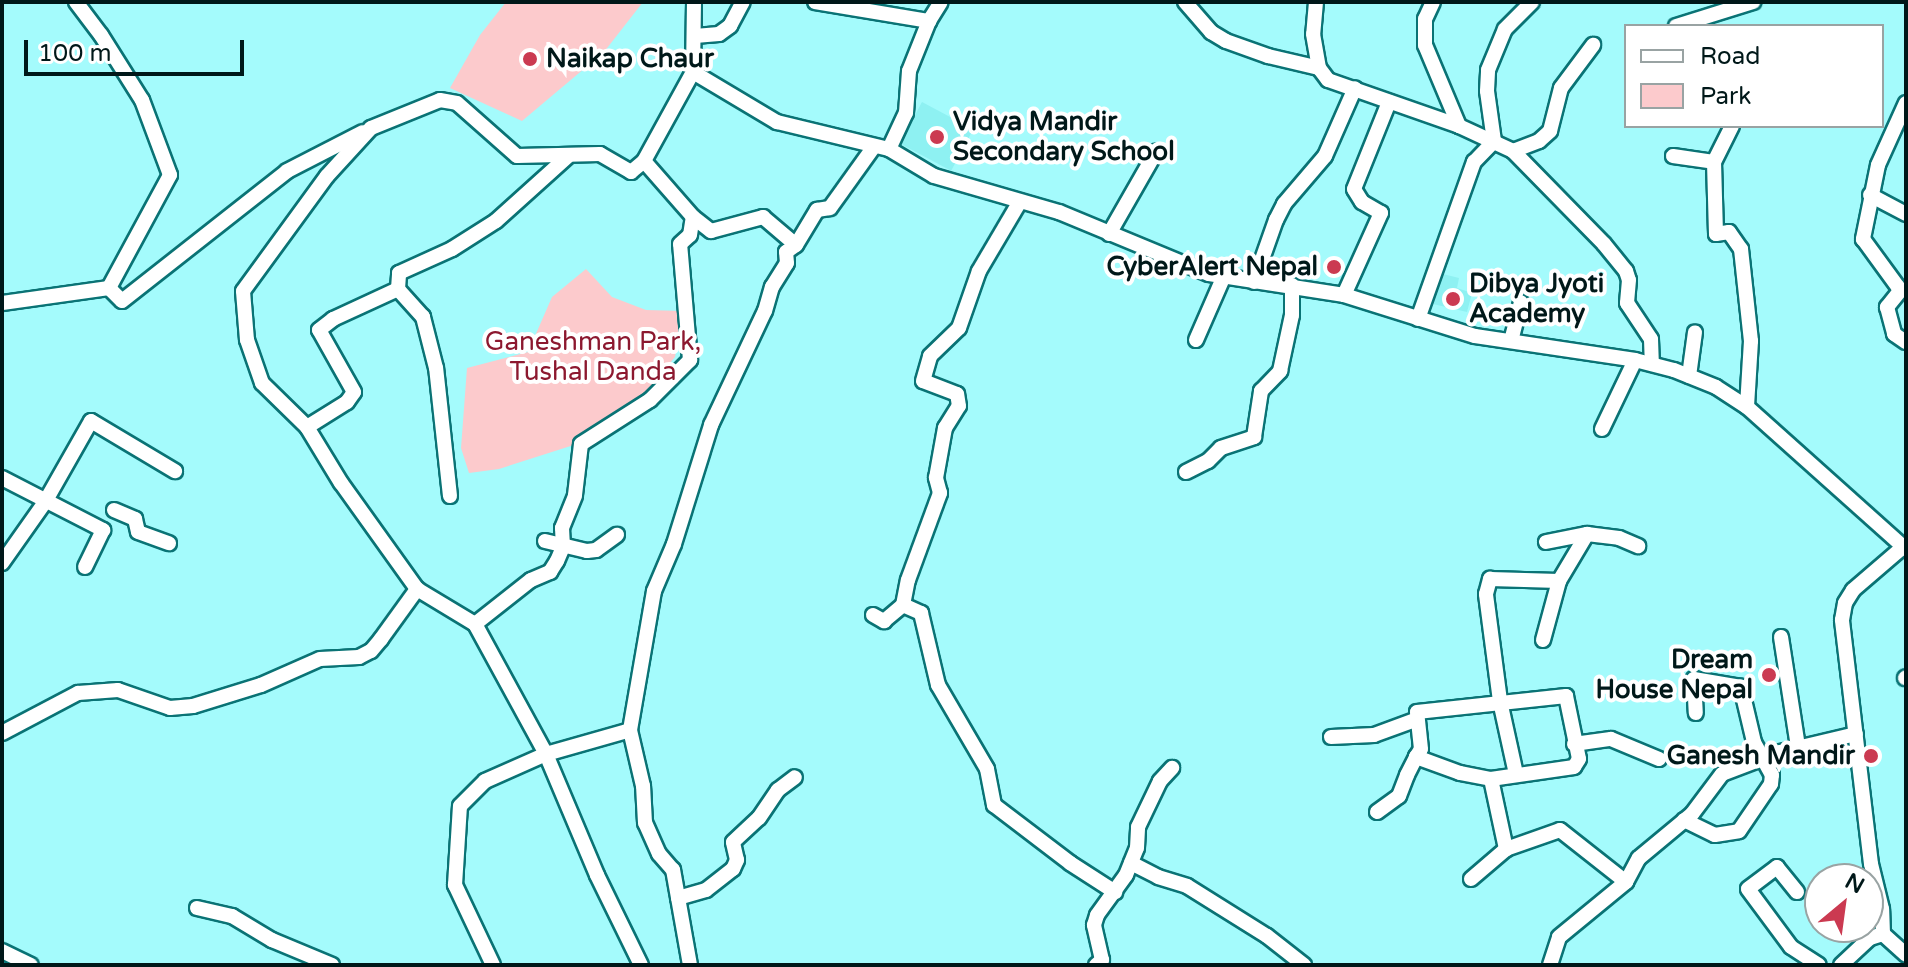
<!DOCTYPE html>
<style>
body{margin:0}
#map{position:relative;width:1908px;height:967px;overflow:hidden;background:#a4fbfc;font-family:"Varela Round",sans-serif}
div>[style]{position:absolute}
.built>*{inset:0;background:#8ef1f2;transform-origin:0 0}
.green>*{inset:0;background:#fccacc}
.roads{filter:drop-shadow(2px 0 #0a7375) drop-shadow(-2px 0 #0a7375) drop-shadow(0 2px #0a7375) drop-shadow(0 -2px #0a7375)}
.minor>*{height:14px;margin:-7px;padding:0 7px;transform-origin:7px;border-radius:7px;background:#fff}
.dots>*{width:22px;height:22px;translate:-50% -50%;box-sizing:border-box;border:4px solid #fff;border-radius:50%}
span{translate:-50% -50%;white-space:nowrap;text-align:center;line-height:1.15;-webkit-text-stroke:8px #fff;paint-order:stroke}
.poi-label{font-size:26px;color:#001819;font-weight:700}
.left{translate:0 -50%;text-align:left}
.right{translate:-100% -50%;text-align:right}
.park-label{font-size:26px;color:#8c182f}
.frame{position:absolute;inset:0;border:4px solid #001819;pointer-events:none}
.legend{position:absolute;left:1624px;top:24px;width:260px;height:104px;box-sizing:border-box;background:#fff;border:2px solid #99a3a3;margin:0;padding:10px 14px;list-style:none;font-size:24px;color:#001819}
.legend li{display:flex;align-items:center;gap:16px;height:40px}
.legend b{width:40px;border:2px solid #99a3a3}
.north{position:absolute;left:1804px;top:863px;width:80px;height:80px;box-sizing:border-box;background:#fff;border:2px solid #99a3a3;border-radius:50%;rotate:29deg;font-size:22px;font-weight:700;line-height:32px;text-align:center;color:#001819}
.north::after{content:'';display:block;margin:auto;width:28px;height:36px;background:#cb3a51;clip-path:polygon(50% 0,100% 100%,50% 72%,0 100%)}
.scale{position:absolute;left:24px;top:40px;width:220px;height:36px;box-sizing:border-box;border:4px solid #001819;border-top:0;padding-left:10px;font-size:24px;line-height:28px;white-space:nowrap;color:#001819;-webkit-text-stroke:6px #fff;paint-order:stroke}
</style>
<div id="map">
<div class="built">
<i style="left:922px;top:102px;width:58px;height:47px;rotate:28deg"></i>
<i style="clip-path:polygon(1443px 274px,1459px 278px,1457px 288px,1472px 293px,1467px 312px,1433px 304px)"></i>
</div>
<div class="green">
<i style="clip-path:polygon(506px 2px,643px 2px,604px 52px,522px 121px,450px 88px,480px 35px)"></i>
<i style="clip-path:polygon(586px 269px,612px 297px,646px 310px,683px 311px,675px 357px,640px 399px,580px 443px,499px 469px,469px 473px,461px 448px,467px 368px,528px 352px,552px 297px)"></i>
</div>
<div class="roads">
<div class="minor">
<i style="left:76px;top:2px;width:41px;rotate:52.9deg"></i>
<i style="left:101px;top:35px;width:77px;rotate:57.8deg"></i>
<i style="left:142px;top:100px;width:80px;rotate:69.5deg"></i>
<i style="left:170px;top:175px;width:128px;rotate:118.4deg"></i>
<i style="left:109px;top:288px;width:18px;rotate:45deg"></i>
<i style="left:122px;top:301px;width:210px;rotate:-38.2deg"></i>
<i style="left:287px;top:171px;width:85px;rotate:-27.2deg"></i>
<i style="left:694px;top:2px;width:70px;rotate:90.8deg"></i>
<i style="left:693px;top:72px;width:98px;rotate:30.8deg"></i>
<i style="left:777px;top:122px;width:115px;rotate:13.6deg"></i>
<i style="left:889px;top:149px;width:52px;rotate:31deg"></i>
<i style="left:934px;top:176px;width:130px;rotate:16.1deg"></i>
<i style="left:1059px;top:212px;width:162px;rotate:22.5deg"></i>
<i style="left:1209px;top:274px;width:137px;rotate:8.8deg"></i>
<i style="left:1344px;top:295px;width:137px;rotate:17.4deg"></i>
<i style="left:1475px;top:336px;width:162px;rotate:8.5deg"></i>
<i style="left:1635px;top:360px;width:40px;rotate:14.4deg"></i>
<i style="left:1674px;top:370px;width:45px;rotate:22deg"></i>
<i style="left:1716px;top:387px;width:37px;rotate:33deg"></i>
<i style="left:1747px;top:407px;width:213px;rotate:41.8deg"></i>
<i style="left:815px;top:2px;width:116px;rotate:9.5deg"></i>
<i style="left:1185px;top:2px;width:40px;rotate:49deg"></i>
<i style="left:1211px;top:32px;width:17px;rotate:31deg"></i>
<i style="left:1226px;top:41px;width:45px;rotate:19.7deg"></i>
<i style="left:1268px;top:56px;width:52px;rotate:13.2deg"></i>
<i style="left:1316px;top:2px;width:32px;rotate:95deg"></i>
<i style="left:1313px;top:34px;width:35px;rotate:80deg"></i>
<i style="left:1319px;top:68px;width:15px;rotate:53deg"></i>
<i style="left:1328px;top:80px;width:139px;rotate:19.3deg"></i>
<i style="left:1459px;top:126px;width:60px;rotate:24.8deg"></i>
<i style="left:1513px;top:151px;width:130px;rotate:45.6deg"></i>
<i style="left:1604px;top:244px;width:35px;rotate:51deg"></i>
<i style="left:1626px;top:271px;width:9px;rotate:72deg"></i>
<i style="left:1629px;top:280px;width:23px;rotate:95deg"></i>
<i style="left:1627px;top:303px;width:43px;rotate:56.3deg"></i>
<i style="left:1651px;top:339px;width:25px;rotate:88deg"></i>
<i style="left:1433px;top:2px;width:19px;rotate:115deg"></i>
<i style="left:1425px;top:19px;width:26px;rotate:90deg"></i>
<i style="left:1425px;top:45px;width:88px;rotate:67.2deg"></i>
<i style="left:1676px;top:26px;width:81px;rotate:-17.3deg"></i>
<i style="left:695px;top:36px;width:24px;rotate:-5deg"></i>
<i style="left:719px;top:34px;width:14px;rotate:-36deg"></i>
<i style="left:730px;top:26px;width:27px;rotate:-62deg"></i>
<i style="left:1906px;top:103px;width:68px;rotate:114.3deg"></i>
<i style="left:1878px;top:165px;width:76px;rotate:101.5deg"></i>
<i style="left:1863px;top:239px;width:59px;rotate:53.9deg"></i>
<i style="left:1898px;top:287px;width:4px;rotate:63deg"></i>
<i style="left:1900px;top:291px;width:21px;rotate:129deg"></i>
<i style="left:1887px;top:307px;width:28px;rotate:75deg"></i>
<i style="left:1894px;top:334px;width:14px;rotate:34deg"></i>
<i style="left:889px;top:149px;width:40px;rotate:-65deg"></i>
<i style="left:906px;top:113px;width:42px;rotate:-85.9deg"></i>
<i style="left:909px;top:71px;width:54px;rotate:-68.2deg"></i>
<i style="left:929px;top:21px;width:22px;rotate:-58deg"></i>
<i style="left:1513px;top:151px;width:28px;rotate:-21deg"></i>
<i style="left:1539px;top:141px;width:15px;rotate:-42deg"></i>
<i style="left:1550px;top:131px;width:44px;rotate:-75.7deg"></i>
<i style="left:1561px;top:88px;width:54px;rotate:-53.3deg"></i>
<i style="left:1673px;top:156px;width:41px;rotate:8.3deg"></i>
<i style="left:1714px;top:162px;width:72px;rotate:88.4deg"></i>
<i style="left:1716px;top:234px;width:13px;rotate:-9deg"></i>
<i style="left:1729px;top:232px;width:21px;rotate:55deg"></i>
<i style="left:1741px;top:249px;width:93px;rotate:83.8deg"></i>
<i style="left:1751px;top:341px;width:66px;rotate:93.5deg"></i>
<i style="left:1714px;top:162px;width:40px;rotate:-63.4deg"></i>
<i style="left:1870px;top:195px;width:41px;rotate:27.8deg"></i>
<i style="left:693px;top:217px;width:23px;rotate:38deg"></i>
<i style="left:711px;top:231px;width:54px;rotate:-15.1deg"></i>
<i style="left:763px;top:217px;width:43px;rotate:40.3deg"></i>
<i style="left:1109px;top:234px;width:95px;rotate:-60.2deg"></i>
<i style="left:1254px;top:282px;width:66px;rotate:-70.5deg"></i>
<i style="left:1276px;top:220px;width:18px;rotate:-63deg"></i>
<i style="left:1284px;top:204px;width:63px;rotate:-49.5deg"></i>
<i style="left:1325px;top:156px;width:74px;rotate:-66.2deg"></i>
<i style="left:1344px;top:295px;width:90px;rotate:-65.7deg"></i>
<i style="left:1381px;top:213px;width:22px;rotate:-150deg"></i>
<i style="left:1362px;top:202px;width:15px;rotate:-122deg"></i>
<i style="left:1354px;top:189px;width:94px;rotate:-68.1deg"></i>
<i style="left:2px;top:303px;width:108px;rotate:-8deg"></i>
<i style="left:1418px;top:319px;width:167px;rotate:-70.4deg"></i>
<i style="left:1474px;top:162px;width:29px;rotate:-46deg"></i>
<i style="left:1494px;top:141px;width:50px;rotate:-98deg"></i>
<i style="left:1487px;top:91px;width:21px;rotate:-87deg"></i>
<i style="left:1488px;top:70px;width:44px;rotate:-67.5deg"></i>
<i style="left:1505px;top:29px;width:38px;rotate:-45deg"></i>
<i style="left:1196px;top:340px;width:70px;rotate:-66.4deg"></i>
<i style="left:1511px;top:341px;width:40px;rotate:-75.6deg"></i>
<i style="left:1689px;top:376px;width:44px;rotate:-82.2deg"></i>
<i style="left:307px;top:427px;width:47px;rotate:-32deg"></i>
<i style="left:347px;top:402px;width:12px;rotate:-55deg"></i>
<i style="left:354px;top:392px;width:71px;rotate:-119.4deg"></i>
<i style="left:319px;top:330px;width:18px;rotate:-38deg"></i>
<i style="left:333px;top:319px;width:72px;rotate:-24.8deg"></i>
<i style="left:1602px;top:429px;width:76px;rotate:-64.4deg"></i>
<i style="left:1186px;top:472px;width:25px;rotate:-27deg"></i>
<i style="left:1208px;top:461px;width:18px;rotate:-45deg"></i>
<i style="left:1221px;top:448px;width:35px;rotate:-18deg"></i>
<i style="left:1254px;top:437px;width:47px;rotate:-81.3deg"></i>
<i style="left:1261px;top:391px;width:28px;rotate:-46deg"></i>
<i style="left:1280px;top:371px;width:57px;rotate:-77.9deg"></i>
<i style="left:1292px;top:315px;width:30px;rotate:-90deg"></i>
<i style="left:2px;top:478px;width:114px;rotate:27.2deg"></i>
<i style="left:103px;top:530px;width:41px;rotate:115.9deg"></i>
<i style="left:450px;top:496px;width:129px;rotate:-96.2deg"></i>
<i style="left:436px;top:368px;width:53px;rotate:-104.3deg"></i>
<i style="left:423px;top:317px;width:38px;rotate:-132deg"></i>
<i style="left:398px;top:289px;width:16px;rotate:-86deg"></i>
<i style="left:399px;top:273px;width:58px;rotate:-24.4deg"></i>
<i style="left:452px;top:249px;width:52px;rotate:-32.5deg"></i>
<i style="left:496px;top:221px;width:96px;rotate:-42deg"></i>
<i style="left:114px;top:510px;width:23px;rotate:23deg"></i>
<i style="left:135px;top:519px;width:13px;rotate:77deg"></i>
<i style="left:138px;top:532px;width:33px;rotate:20deg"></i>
<i style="left:545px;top:541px;width:43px;rotate:13.4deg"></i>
<i style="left:587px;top:551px;width:9px;rotate:-6deg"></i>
<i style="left:596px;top:550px;width:26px;rotate:-36deg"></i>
<i style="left:1546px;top:542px;width:42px;rotate:-11deg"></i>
<i style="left:1587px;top:534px;width:32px;rotate:7deg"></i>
<i style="left:1619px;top:538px;width:21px;rotate:23deg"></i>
<i style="left:2px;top:563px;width:75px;rotate:-54.8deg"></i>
<i style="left:45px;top:502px;width:93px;rotate:-60.4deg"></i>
<i style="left:91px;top:421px;width:98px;rotate:30.8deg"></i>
<i style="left:903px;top:605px;width:20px;rotate:24deg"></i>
<i style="left:921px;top:613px;width:74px;rotate:76.7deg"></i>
<i style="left:938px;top:685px;width:97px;rotate:59.7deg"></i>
<i style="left:987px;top:769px;width:37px;rotate:79deg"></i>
<i style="left:994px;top:805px;width:96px;rotate:37.3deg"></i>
<i style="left:1070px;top:863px;width:54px;rotate:32.8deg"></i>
<i style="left:873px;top:615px;width:13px;rotate:29deg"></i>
<i style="left:884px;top:621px;width:25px;rotate:-40deg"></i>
<i style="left:903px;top:605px;width:25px;rotate:-79deg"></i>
<i style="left:908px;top:580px;width:93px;rotate:-69.8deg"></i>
<i style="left:940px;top:493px;width:16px;rotate:-105deg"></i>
<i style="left:936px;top:478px;width:51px;rotate:-79.8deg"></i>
<i style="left:945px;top:428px;width:26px;rotate:-58deg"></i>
<i style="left:959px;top:406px;width:12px;rotate:-99deg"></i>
<i style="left:957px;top:394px;width:36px;rotate:-159deg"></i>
<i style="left:923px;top:381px;width:26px;rotate:-74deg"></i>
<i style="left:930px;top:356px;width:40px;rotate:-44deg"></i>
<i style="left:959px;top:328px;width:60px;rotate:-70.7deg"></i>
<i style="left:979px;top:271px;width:79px;rotate:-59.5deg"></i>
<i style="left:475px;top:624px;width:71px;rotate:-38.2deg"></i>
<i style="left:531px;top:580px;width:21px;rotate:-23deg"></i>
<i style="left:550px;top:572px;width:13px;rotate:-58deg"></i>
<i style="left:557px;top:561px;width:15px;rotate:-67deg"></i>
<i style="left:563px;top:547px;width:19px;rotate:-93deg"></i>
<i style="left:562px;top:528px;width:35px;rotate:-68deg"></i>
<i style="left:575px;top:495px;width:51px;rotate:-83.3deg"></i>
<i style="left:581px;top:444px;width:82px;rotate:-32.5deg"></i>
<i style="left:650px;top:400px;width:57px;rotate:-45deg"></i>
<i style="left:690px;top:360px;width:116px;rotate:-94.9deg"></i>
<i style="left:680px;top:244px;width:13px;rotate:-42deg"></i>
<i style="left:690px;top:235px;width:18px;rotate:-81deg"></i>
<i style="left:693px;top:217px;width:74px;rotate:-131.2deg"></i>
<i style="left:1781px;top:637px;width:111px;rotate:81.2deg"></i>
<i style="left:1543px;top:640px;width:61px;rotate:-74.8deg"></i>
<i style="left:1559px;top:581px;width:55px;rotate:-59.2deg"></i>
<i style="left:1905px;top:678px;width:1px;rotate:-45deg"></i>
<i style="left:2px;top:733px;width:86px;rotate:-27.8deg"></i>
<i style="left:78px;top:693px;width:40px;rotate:-4.3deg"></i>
<i style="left:118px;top:690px;width:55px;rotate:19.1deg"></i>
<i style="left:170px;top:708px;width:23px;rotate:-5deg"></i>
<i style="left:193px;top:706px;width:71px;rotate:-17.2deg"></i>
<i style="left:261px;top:685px;width:64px;rotate:-23.8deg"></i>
<i style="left:320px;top:659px;width:39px;rotate:-3deg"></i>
<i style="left:359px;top:657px;width:13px;rotate:-27deg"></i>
<i style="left:371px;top:651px;width:16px;rotate:-50deg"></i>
<i style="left:381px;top:639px;width:62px;rotate:-54.2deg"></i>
<i style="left:1331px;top:737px;width:43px;rotate:-2.7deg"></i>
<i style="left:1374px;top:735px;width:44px;rotate:-20.1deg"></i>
<i style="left:1574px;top:744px;width:37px;rotate:-8deg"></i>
<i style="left:1611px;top:739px;width:52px;rotate:22.6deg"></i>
<i style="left:1516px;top:774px;width:75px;rotate:-102.4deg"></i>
<i style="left:1500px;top:701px;width:108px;rotate:-97.5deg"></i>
<i style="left:1486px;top:594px;width:16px;rotate:-75deg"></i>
<i style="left:1490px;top:579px;width:69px;rotate:1.7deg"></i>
<i style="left:1491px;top:779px;width:72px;rotate:77.9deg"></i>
<i style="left:1377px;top:812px;width:27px;rotate:-36deg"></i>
<i style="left:1399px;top:796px;width:22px;rotate:-69deg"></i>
<i style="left:1407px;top:775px;width:20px;rotate:-63deg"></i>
<i style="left:1416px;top:757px;width:9px;rotate:-58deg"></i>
<i style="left:1421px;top:749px;width:37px;rotate:-96deg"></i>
<i style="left:1417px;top:712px;width:150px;rotate:-6.1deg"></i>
<i style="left:1566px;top:696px;width:64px;rotate:78.3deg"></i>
<i style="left:1579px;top:759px;width:9px;rotate:122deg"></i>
<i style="left:1574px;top:767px;width:84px;rotate:171.8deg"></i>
<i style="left:1491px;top:779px;width:32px;rotate:-169deg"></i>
<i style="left:1460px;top:773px;width:47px;rotate:-160deg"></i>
<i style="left:1684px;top:820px;width:34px;rotate:26deg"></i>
<i style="left:1715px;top:835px;width:24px;rotate:-9deg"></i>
<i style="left:1739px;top:831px;width:57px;rotate:-55.8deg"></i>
<i style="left:1771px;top:784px;width:9px;rotate:-84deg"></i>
<i style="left:1772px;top:775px;width:38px;rotate:-119deg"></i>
<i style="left:1754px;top:742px;width:57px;rotate:-103.3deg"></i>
<i style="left:1741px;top:687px;width:48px;rotate:-170.3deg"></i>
<i style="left:1694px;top:679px;width:34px;rotate:87deg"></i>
<i style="left:1131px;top:863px;width:30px;rotate:27deg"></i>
<i style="left:1158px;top:877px;width:30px;rotate:17deg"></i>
<i style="left:1187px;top:886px;width:94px;rotate:32deg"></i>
<i style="left:1267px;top:936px;width:47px;rotate:38.1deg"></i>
<i style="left:1471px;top:879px;width:46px;rotate:-40.6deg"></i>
<i style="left:1506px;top:849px;width:57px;rotate:-19.4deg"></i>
<i style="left:1560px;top:830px;width:84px;rotate:38.2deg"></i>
<i style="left:1797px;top:892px;width:32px;rotate:-129deg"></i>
<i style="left:1777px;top:867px;width:36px;rotate:143deg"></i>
<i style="left:1748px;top:889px;width:72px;rotate:53.4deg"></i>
<i style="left:1791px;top:947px;width:33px;rotate:33deg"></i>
<i style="left:678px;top:898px;width:29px;rotate:-16deg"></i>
<i style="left:706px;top:890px;width:34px;rotate:-38deg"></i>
<i style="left:733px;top:869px;width:10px;rotate:-66deg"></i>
<i style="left:737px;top:860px;width:18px;rotate:-103deg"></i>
<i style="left:733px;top:842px;width:35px;rotate:-43deg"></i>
<i style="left:759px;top:818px;width:34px;rotate:-56deg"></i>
<i style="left:778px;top:790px;width:21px;rotate:-37deg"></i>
<i style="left:197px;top:908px;width:36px;rotate:13deg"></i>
<i style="left:232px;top:916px;width:47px;rotate:31deg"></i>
<i style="left:272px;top:940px;width:65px;rotate:22.6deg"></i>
<i style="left:1883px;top:934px;width:31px;rotate:42deg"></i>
<i style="left:2px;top:951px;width:32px;rotate:26deg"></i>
<i style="left:493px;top:965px;width:89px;rotate:-115.4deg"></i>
<i style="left:455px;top:885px;width:79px;rotate:-86.4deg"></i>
<i style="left:460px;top:806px;width:35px;rotate:-45deg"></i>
<i style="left:485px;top:781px;width:67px;rotate:-23.9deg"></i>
<i style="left:546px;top:754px;width:87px;rotate:-15.9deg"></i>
<i style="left:641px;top:965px;width:100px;rotate:-116.1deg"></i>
<i style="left:597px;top:875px;width:131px;rotate:-112.9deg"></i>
<i style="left:546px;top:754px;width:148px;rotate:-118.6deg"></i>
<i style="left:475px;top:624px;width:68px;rotate:-148.9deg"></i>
<i style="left:417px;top:589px;width:130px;rotate:-125.6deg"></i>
<i style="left:341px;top:483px;width:66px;rotate:-121.3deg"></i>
<i style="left:307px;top:427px;width:63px;rotate:-135.6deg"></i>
<i style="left:262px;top:383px;width:46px;rotate:-109.2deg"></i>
<i style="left:247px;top:340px;width:49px;rotate:-94.7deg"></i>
<i style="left:243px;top:291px;width:142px;rotate:-53.9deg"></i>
<i style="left:327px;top:176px;width:65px;rotate:-47.5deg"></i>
<i style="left:371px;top:128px;width:74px;rotate:-22.1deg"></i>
<i style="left:440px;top:100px;width:17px;rotate:10deg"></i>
<i style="left:457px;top:103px;width:80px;rotate:41.5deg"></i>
<i style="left:517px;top:156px;width:83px;rotate:-1.4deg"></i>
<i style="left:600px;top:154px;width:36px;rotate:30deg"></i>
<i style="left:631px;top:172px;width:17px;rotate:-40deg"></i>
<i style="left:644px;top:161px;width:102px;rotate:-61.2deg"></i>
<i style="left:690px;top:965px;width:97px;rotate:-100.1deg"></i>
<i style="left:673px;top:870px;width:21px;rotate:-131deg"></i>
<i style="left:659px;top:854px;width:34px;rotate:-114deg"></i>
<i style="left:645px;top:823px;width:37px;rotate:-93deg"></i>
<i style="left:643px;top:786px;width:57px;rotate:-103.1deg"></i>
<i style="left:630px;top:730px;width:141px;rotate:-80.2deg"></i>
<i style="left:654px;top:591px;width:51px;rotate:-66.9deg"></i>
<i style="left:674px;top:544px;width:125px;rotate:-72.7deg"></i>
<i style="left:711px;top:425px;width:126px;rotate:-64.7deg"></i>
<i style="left:765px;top:311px;width:25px;rotate:-74deg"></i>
<i style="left:772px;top:287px;width:28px;rotate:-58deg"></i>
<i style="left:787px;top:263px;width:11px;rotate:-95deg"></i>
<i style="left:786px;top:252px;width:12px;rotate:-35deg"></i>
<i style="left:796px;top:245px;width:41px;rotate:-59deg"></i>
<i style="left:817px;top:210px;width:13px;rotate:-9deg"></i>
<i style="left:830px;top:208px;width:74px;rotate:-54.4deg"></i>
<i style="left:1096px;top:965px;width:8px;rotate:-40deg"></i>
<i style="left:1102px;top:960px;width:36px;rotate:-103deg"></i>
<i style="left:1094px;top:925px;width:10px;rotate:-73deg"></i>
<i style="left:1097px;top:915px;width:49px;rotate:-54.1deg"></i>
<i style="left:1126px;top:875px;width:29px;rotate:-68deg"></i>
<i style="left:1137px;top:848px;width:21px;rotate:-87deg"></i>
<i style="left:1138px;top:827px;width:51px;rotate:-64.4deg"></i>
<i style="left:1160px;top:781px;width:18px;rotate:-47deg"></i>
<i style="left:1550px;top:965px;width:29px;rotate:-72deg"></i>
<i style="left:1559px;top:937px;width:87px;rotate:-39.4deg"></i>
<i style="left:1626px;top:882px;width:27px;rotate:-62deg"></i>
<i style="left:1639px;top:858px;width:69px;rotate:-39.7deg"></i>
<i style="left:1692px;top:814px;width:50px;rotate:-53.1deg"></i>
<i style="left:1722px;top:774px;width:62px;rotate:-20.8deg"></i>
<i style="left:1780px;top:752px;width:78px;rotate:-13.3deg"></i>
<i style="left:1841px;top:965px;width:40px;rotate:-43deg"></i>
<i style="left:1870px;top:938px;width:14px;rotate:-17deg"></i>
<i style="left:1883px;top:934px;width:25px;rotate:-92deg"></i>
<i style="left:1882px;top:909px;width:46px;rotate:-103.7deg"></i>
<i style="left:1871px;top:864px;width:246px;rotate:-96.8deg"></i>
<i style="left:1842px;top:620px;width:17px;rotate:-80deg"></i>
<i style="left:1845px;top:603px;width:15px;rotate:-58deg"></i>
<i style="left:1853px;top:590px;width:66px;rotate:-40.7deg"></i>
</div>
</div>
<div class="dots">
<i style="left:530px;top:59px;background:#cb3a51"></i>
<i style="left:937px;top:137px;background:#cb3a51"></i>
<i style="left:1334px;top:267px;background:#cb3a51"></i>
<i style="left:1453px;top:299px;background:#cb3a51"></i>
<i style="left:1769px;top:675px;background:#cb3a51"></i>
<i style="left:1871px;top:756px;background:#cb3a51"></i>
</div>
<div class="poi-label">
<span class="left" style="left:546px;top:59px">Naikap Chaur</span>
<span class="left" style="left:953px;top:137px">Vidya Mandir<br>Secondary School</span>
<span class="right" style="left:1318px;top:267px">CyberAlert Nepal</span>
<span class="left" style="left:1469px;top:299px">Dibya Jyoti<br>Academy</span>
<span class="right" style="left:1753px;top:675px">Dream<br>House Nepal</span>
<span class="right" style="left:1855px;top:756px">Ganesh Mandir</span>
</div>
<div class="park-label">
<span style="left:593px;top:357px">Ganeshman Park,<br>Tushal Danda</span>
</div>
<div class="frame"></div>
<ul class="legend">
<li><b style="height:10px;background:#fff"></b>Road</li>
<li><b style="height:22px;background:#fccacc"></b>Park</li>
</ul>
<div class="north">N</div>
<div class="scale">100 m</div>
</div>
